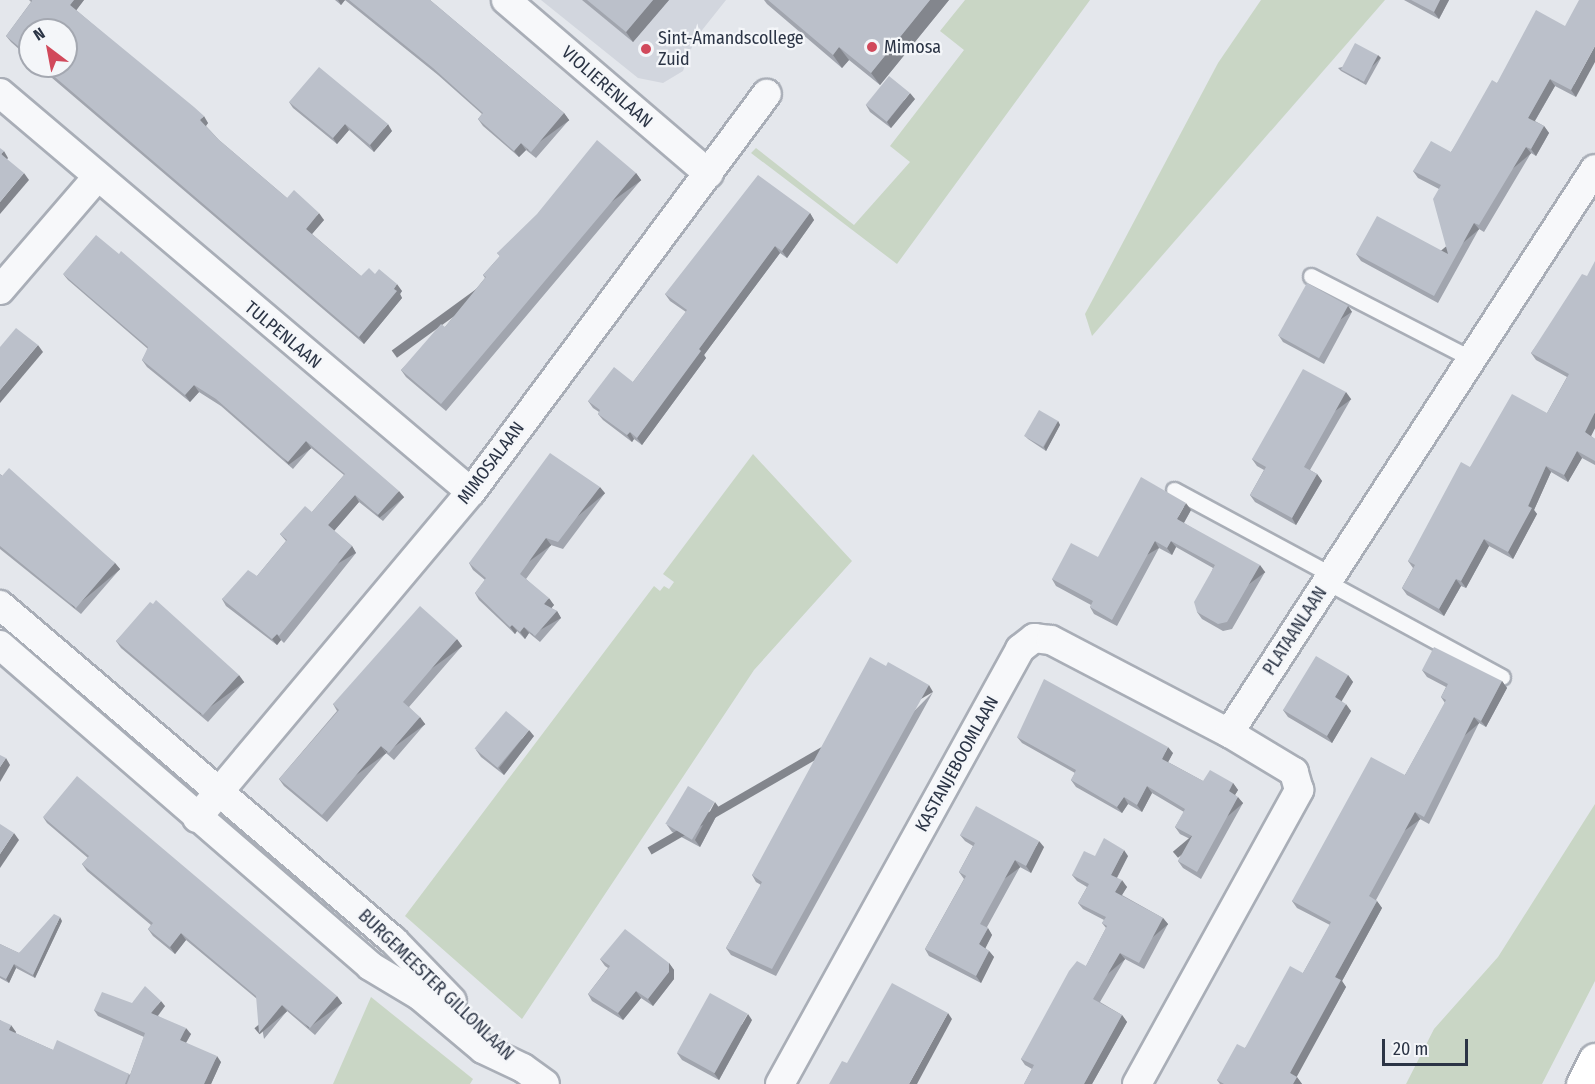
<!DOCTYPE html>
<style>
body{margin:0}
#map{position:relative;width:1595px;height:1084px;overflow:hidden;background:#e4e7ec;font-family:"Fira Sans Condensed",sans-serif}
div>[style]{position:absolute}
.built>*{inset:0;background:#d2d6de}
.green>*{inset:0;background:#c9d6c5}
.roads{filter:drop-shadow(2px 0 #a9aeb7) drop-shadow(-2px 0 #a9aeb7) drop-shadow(0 2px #a9aeb7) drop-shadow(0 -2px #a9aeb7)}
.lane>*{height:15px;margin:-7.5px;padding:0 7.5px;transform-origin:7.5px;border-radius:7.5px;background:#f7f8fa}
.street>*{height:28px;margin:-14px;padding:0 14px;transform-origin:14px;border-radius:14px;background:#f7f8fa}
.highway>*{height:33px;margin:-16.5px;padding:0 16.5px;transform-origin:16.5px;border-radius:16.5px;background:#fff}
.wall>*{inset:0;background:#a1a5ae}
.shaded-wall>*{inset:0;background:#83868d;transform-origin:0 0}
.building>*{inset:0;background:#bbc0ca;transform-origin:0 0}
.dots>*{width:16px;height:16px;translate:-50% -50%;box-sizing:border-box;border:3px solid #f4f6f9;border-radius:50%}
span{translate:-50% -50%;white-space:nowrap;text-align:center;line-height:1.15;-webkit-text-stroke:4.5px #f4f6f9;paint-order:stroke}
.poi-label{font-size:18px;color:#2b3445}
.left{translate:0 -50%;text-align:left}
.street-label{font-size:18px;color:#2b3445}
.north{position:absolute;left:18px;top:18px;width:60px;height:60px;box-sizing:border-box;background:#f4f6f9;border:2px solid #a4a8b1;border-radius:50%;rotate:328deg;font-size:16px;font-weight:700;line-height:24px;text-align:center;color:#2b3445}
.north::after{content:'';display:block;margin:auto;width:21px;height:27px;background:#d1495b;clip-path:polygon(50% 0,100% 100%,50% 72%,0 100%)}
.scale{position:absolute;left:1382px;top:1039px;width:86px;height:27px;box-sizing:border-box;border:3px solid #2b3445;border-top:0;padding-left:8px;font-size:18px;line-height:21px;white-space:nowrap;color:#2b3445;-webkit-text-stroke:4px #f4f6f9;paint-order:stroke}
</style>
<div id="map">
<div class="built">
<i style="clip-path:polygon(541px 0,726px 0,695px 39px,683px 71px,663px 83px,638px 78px)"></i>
</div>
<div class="green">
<i style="clip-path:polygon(965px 0,1090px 0,897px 264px,751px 153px,756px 148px,854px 225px,910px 162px,890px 146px,964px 50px,940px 31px)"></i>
<i style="clip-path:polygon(1261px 0,1385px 0,1092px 336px,1085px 314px,1218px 63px)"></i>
<i style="clip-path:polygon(753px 454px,852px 561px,754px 670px,522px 1019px,405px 916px,654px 586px,660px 591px,664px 586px,669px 589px,674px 582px,663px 574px)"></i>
<i style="clip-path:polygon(1595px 804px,1595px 981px,1542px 1084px,1406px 1084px,1434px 1029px,1498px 957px)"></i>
<i style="clip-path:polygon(371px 997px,473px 1079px,470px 1084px,333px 1084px)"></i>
</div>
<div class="roads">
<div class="lane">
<i style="left:1311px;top:276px;width:181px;rotate:27.3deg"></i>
<i style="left:1174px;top:490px;width:179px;rotate:28.3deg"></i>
<i style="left:1327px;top:582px;width:199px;rotate:28.5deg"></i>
</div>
<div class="street">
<i style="left:506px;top:0;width:267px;rotate:40.6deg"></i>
<i style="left:0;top:93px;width:617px;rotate:40.27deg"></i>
<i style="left:0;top:290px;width:150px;rotate:-49.3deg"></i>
<i style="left:0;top:605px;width:518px;rotate:40.46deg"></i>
<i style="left:394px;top:941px;width:83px;rotate:46deg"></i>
<i style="left:0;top:645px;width:490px;rotate:40.9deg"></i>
<i style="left:370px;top:966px;width:58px;rotate:31deg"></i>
<i style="left:420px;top:996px;width:82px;rotate:40.1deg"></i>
<i style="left:483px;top:1049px;width:44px;rotate:25.4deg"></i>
<i style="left:523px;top:1068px;width:27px;rotate:36deg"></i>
<i style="left:197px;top:818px;width:426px;rotate:-50deg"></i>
<i style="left:471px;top:492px;width:496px;rotate:-53.4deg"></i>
<i style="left:780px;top:1084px;width:497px;rotate:-61.1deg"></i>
<i style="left:1020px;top:649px;width:18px;rotate:-38deg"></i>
<i style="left:1034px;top:638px;width:17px;rotate:7deg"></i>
<i style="left:1051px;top:640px;width:201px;rotate:27.6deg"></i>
<i style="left:1137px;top:1084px;width:336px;rotate:-61.1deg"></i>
<i style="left:1299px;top:790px;width:19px;rotate:-106deg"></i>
<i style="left:1294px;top:772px;width:76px;rotate:-149deg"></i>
<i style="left:1229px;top:733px;width:672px;rotate:-57.02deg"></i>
</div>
<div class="highway">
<i style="left:1583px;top:1084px;width:27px;rotate:-63deg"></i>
</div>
</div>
<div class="wall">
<i style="clip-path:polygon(29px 0,84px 0,76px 10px,208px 123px,206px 126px,219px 140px,287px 198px,324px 220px,312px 234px,361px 276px,375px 274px,402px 291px,400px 294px,402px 298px,364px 344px,38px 66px,66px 66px,30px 30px,30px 59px,11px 42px,6px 36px,31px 2px)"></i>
<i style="clip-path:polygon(335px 0,430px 0,564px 113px,569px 120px,536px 158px,526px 150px,519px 157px,483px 126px,478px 119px,482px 114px,438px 75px,345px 0,341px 5px)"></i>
<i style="clip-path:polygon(582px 0,669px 0,633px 42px)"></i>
<i style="clip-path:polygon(764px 0,949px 0,880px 85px,849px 60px,842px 68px,767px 4px)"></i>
<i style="clip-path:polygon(1404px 0,1449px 0,1439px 19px)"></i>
<i style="clip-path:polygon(1565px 26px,1576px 97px,1555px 86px,1535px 121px,1544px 126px,1549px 133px,1536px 156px,1531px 153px,1484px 232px,1479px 229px,1438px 303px,1361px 261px,1356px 254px,1448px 254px,1439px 189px,1418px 178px,1413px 171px,1451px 152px,1497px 83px)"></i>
<i style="clip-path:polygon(1381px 58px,1366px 85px,1341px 71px,1338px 68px)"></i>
<i style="clip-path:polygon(915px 99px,891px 128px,870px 112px,866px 105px)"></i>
<i style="clip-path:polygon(289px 102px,392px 131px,374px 152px,349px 130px,337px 144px,293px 108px)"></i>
<i style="clip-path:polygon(636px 173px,641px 180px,446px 411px,406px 377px,401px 370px,445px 327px,485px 278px,483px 275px,500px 256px,497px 253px)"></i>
<i style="clip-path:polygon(810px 213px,814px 220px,787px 258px,780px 253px,704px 355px,706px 358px,642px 445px,634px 439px,632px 442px,603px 420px,598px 414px,599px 412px,593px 408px,588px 401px,633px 382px,686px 312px,670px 301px,665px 294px)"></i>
<i style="clip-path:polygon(63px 274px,404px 497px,383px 521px,359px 502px,334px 531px,352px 546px,356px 553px,284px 643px,281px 640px,277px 645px,226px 606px,222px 599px,257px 576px,286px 541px,280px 534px,312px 512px,344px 475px,311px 448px,293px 469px,221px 406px,199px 392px,190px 402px,147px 367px,142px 360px,148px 349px,68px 280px)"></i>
<i style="clip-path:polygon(1587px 276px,1595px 428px,1591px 436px,1595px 439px,1595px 465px,1582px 458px,1568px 482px,1551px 472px,1534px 510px,1537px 514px,1513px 559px,1489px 546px,1466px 588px,1461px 586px,1444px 616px,1407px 595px,1402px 588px,1413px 568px,1408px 561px,1470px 467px,1547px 413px,1567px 377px,1536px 360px,1531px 353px)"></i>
<i style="clip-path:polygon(1348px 306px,1352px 312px,1324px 364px,1283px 342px,1279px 336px)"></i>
<i style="clip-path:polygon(1351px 399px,1310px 470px,1317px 474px,1322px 481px,1296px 525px,1255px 502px,1250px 495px,1264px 470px,1257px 466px,1252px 459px)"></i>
<i style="clip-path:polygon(1058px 421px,1060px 425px,1046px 451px,1028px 439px,1025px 436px)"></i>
<i style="clip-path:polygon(0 474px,115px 563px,120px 569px,81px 614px,0 549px)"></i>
<i style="clip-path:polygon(605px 493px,563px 549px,551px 545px,526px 579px,554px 605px,551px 608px,557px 611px,561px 618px,540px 642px,529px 633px,525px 639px,517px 631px,515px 634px,479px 600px,475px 593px,485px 580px,473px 570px,469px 563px)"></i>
<i style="clip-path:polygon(1191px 510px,1184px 523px,1265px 572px,1232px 629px,1223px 631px,1202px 619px,1197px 612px,1213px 568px,1176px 547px,1172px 555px,1159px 548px,1117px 626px,1094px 614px,1090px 607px,1091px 605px,1056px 586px,1052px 579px,1098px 557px)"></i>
<i style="clip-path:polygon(153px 604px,244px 682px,208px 722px,121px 648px,116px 641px)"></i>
<i style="clip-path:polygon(462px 646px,409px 707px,425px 724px,394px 760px,386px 753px,327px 822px,284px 786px,279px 779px,337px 711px,333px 704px)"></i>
<i style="clip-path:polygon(1422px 670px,1502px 681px,1507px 688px,1486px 727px,1479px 723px,1429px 824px,1420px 819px,1376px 900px,1382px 908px,1342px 981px,1346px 987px,1296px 1076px,1302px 1084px,1220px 1084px,1217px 1080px,1245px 1048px,1303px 973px,1330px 925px,1297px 908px,1292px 901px,1405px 775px,1445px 703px,1441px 697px,1446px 687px,1427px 677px)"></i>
<i style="clip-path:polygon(1348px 675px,1353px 682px,1341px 701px,1351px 711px,1332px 743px,1288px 717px,1283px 710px)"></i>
<i style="clip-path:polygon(933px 692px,776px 976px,731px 955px,726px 948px,761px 885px,756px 882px,752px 875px)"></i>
<i style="clip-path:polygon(534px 736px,504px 775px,481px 757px,476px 750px)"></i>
<i style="clip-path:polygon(1017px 737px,1173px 753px,1168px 762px,1203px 781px,1233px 783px,1238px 790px,1235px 795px,1243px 803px,1201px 879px,1183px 868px,1178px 861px,1190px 839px,1180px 834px,1175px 827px,1184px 812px,1152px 793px,1142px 812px,1128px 804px,1122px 813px,1076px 787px,1071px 780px,1075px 773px,1022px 743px)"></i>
<i style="clip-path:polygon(720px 809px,700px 847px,672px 832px,667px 825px)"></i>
<i style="clip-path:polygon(43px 817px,342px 1003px,315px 1035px,287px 1011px,264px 1039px,257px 999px,186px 940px,175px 954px,153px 936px,148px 929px,151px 925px,87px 871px,82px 864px,88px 858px,47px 823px)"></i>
<i style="clip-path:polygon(960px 835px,1044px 847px,1031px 873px,1020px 867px,987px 927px,992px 935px,985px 948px,989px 951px,994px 957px,981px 983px,929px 956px,925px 949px,964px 879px,959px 872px,973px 846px,965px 841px)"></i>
<i style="clip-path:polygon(1095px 856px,1128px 856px,1117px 878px,1127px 887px,1122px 895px,1163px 918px,1168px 924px,1144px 969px,1125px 959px,1100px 1002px,1122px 1015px,1127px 1022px,1092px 1084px,1024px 1084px,1032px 1069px,1025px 1065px,1021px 1059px,1086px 966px,1106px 928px,1102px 923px,1104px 920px,1083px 909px,1078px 903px,1087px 887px,1077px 881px,1072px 875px)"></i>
<i style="clip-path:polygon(62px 921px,35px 978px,16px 968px,9px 983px,0 978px,0 944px,19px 953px)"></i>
<i style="clip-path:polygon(600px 959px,669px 963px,674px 970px,674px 979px,653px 1006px,641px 998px,623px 1020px,592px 1001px,588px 994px,608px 968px,605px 966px)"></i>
<i style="clip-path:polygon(132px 1003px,165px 1006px,158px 1016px,191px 1034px,186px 1043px,221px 1062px,211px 1084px,0 1084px,0 1020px,16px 1032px,15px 1033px,53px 1050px,129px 1074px,130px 1075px,144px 1037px,98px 1016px,94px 1010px)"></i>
<i style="clip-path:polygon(752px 1020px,719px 1080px,682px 1060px,677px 1053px)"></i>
</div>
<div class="shaded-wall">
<i style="clip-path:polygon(74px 0,84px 0,75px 12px,70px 5px)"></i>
<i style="clip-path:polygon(338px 0,345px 0,341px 5px)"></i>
<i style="clip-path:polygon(653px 0,669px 0,633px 42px,626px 32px)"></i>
<i style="clip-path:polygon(930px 0,949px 0,880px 85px,871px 73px)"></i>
<i style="clip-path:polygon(1440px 0,1449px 0,1439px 19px,1434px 12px)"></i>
<i style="clip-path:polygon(1595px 46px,1595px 62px,1576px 97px,1571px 90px)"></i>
<i style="clip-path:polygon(839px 47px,849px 60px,842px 68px,833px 55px)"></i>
<i style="left:1378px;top:55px;width:4px;height:31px;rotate:45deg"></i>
<i style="clip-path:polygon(1550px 79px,1555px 86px,1533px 124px,1528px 118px)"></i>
<i style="clip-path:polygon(910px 93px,915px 99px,891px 128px,887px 122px)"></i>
<i style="left:564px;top:113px;width:9px;height:51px;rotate:54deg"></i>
<i style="clip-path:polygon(204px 116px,208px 123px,205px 127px,200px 120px)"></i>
<i style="clip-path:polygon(345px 124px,349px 130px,337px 144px,333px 138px)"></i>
<i style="clip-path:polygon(388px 124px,392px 131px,374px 152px,370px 145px)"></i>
<i style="clip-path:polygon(1544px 126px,1549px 133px,1536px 156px,1531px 149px)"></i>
<i style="clip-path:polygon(521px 143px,526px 150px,519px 157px,514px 151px)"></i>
<i style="left:1526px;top:147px;width:8px;height:91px;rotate:50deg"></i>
<i style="clip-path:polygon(4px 151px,8px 158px,6px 161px,1px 154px)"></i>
<i style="clip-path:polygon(24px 173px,29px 180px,0 214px,0 202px)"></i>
<i style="left:636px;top:173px;width:9px;height:302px;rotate:54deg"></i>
<i style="clip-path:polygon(319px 213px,324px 220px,311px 235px,306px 229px)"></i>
<i style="clip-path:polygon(810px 213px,814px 220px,787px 258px,782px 251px)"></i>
<i style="left:1474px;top:223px;width:8px;height:83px;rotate:50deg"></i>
<i style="clip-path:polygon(775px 246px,780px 253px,704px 355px,706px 358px,642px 445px,637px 438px,699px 349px)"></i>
<i style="clip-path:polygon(397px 284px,402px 291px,400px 294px,402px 298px,364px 344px,359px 337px)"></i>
<i style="left:1348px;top:306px;width:7px;height:59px;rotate:56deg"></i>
<i style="clip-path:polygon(38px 345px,43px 352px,0 403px,0 390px)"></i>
<i style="clip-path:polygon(194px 385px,199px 392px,190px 402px,185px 395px)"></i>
<i style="left:1346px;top:392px;width:9px;height:86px;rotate:54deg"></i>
<i style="clip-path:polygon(1595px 412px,1595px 428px,1590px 438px,1585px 432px)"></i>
<i style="clip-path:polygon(1058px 421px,1060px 425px,1046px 451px,1044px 447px)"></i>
<i style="clip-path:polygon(630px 432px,634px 439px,632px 442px,627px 435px)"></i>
<i style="left:306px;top:441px;width:9px;height:28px;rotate:54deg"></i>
<i style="clip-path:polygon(1577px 451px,1582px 458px,1568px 482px,1564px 475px)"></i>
<i style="clip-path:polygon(1546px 466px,1551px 472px,1534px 510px,1537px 514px,1513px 559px,1508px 552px)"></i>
<i style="clip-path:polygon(1317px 474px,1322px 481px,1296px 525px,1292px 518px)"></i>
<i style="left:600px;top:487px;width:8px;height:69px;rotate:50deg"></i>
<i style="left:399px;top:491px;width:8px;height:32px;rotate:50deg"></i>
<i style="clip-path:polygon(355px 495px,359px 502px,333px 532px,328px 525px)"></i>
<i style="clip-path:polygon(1186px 503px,1191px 510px,1182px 526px,1177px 519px)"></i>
<i style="left:546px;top:538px;width:9px;height:44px;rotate:54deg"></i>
<i style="clip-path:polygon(1484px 539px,1489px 546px,1466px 588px,1461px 581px)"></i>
<i style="left:1155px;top:541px;width:8px;height:90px;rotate:60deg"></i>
<i style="clip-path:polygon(1171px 541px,1176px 547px,1172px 555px,1167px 548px)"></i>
<i style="left:352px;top:546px;width:8px;height:116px;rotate:60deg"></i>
<i style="left:115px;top:563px;width:8px;height:60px;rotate:50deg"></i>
<i style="left:1260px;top:565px;width:9px;height:66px;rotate:54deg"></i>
<i style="clip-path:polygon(1456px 579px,1461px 586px,1444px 616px,1439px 609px)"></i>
<i style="clip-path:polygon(549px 598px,554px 605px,549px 611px,544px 604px)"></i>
<i style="left:557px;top:611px;width:8px;height:33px;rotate:60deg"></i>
<i style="clip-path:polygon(512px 625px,517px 631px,515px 634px,510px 627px)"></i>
<i style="clip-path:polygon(524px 627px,529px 633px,525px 639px,520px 632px)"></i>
<i style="clip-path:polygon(277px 634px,281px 640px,277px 645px,272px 639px)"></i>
<i style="left:457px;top:639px;width:9px;height:83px;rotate:54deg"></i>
<i style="left:239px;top:675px;width:9px;height:54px;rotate:54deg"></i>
<i style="clip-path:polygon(1348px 675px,1353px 682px,1340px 704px,1335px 697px)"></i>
<i style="clip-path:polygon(1502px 681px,1507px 688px,1486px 727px,1481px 721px)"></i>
<i style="left:929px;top:685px;width:8px;height:325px;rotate:60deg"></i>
<i style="clip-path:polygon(1346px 704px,1351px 711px,1332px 743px,1327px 736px)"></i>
<i style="left:420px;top:717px;width:9px;height:48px;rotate:54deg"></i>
<i style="left:1474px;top:717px;width:8px;height:112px;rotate:50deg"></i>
<i style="clip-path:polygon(529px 730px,534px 736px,504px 775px,499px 768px)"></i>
<i style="left:381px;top:746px;width:9px;height:91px;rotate:54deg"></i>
<i style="clip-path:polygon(1168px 747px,1173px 753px,1166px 766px,1162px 759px)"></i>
<i style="clip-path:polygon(6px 758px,10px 765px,0 782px,0 767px)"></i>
<i style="clip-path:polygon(1233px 783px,1238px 790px,1233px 798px,1229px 791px)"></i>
<i style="clip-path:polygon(1147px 786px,1152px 793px,1142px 812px,1137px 805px)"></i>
<i style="clip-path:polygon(1124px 797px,1128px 804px,1122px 813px,1117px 807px)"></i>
<i style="left:1238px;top:797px;width:8px;height:85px;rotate:50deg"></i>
<i style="clip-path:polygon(715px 802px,720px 809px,700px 847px,695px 840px)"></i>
<i style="left:1415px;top:812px;width:9px;height:96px;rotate:54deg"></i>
<i style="clip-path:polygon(14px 833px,19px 840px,0 868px,0 854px)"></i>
<i style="clip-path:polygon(1039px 841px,1044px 847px,1031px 873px,1026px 866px)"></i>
<i style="clip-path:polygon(1124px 850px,1128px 856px,1115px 881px,1111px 875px)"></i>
<i style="left:1015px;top:860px;width:9px;height:73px;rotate:54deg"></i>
<i style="clip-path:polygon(1122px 880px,1127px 887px,1120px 898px,1115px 892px)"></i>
<i style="clip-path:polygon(1377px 901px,1382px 908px,1342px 981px,1346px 987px,1295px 1080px,1290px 1073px,1335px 977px)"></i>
<i style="clip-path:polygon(60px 917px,62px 921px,35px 978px,33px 975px)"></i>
<i style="left:1163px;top:918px;width:8px;height:51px;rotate:50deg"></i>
<i style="clip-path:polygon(988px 928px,992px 935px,984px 951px,979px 944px)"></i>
<i style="clip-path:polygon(181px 933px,186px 940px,175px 954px,170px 947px)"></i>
<i style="clip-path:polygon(989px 951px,994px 957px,981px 983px,976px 976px)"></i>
<i style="left:1120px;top:953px;width:8px;height:53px;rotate:50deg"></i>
<i style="clip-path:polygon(669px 963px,674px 970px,674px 979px,653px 1006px,648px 999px)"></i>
<i style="clip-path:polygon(14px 964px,16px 968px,9px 983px,6px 979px)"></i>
<i style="clip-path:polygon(636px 991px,641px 998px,623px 1020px,618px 1013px)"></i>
<i style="left:337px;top:996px;width:9px;height:42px;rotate:54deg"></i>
<i style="clip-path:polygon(161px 1001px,165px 1006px,155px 1019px,151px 1013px)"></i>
<i style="left:282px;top:1005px;width:8px;height:36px;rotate:50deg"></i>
<i style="clip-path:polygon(948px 1013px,952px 1019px,917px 1084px,909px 1084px)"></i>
<i style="clip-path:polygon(748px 1014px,752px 1020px,719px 1080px,714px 1073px)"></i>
<i style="clip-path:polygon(1122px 1015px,1127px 1022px,1092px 1084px,1084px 1084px)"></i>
<i style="clip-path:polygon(11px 1025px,16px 1032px,13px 1037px,9px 1030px)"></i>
<i style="clip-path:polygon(186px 1028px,191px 1034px,184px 1046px,180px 1040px)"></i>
<i style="clip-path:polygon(217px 1056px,221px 1062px,211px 1084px,204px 1084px)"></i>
<i style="clip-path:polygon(1297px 1077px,1302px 1084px,1293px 1084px)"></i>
</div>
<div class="building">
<i style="clip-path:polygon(32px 0,74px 0,70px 5px,194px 107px,204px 116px,200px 120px,219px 140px,287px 198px,294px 190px,319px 213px,306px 229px,361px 276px,369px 268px,375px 274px,379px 269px,397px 284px,394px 289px,397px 291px,359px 337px,42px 66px,66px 66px,66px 30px,30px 30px,30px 56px,6px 36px,32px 1px)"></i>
<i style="clip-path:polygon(349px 0,430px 0,564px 113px,531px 152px,521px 143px,514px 151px,478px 119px,483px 113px,433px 68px)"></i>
<i style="clip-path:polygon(587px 0,653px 0,626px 32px)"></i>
<i style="clip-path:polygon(768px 0,930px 0,871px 73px,839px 47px,833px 55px)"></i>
<i style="clip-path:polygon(1411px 0,1440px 0,1434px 12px)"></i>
<i style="clip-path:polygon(1579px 0,1595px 0,1595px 46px,1571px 90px,1550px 79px,1528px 118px,1544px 126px,1531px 149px,1526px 147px,1479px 225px,1474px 223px,1434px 296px,1356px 254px,1377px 216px,1448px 254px,1433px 199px,1441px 185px,1413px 171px,1431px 141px,1451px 152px,1492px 80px,1497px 83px,1536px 10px,1565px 26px)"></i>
<i style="left:1355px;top:43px;width:26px;height:30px;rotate:28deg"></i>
<i style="clip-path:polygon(319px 67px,388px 124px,370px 145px,345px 124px,333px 138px,289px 102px)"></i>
<i style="left:889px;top:76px;width:27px;height:37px;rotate:39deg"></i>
<i style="clip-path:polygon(597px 140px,636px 173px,441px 404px,401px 370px,441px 324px,445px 327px,486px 277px,483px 275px,500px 256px,497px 253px,537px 214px)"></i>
<i style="clip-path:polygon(0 148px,4px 151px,1px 154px,24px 173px,0 202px)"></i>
<i style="clip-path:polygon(758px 175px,810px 213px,782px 251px,775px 246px,699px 349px,701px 351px,637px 438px,630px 432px,627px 435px,598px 414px,600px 410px,588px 401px,614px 367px,633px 382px,687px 310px,665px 294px)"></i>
<i style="clip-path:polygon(96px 235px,119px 254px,121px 251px,399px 491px,378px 515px,355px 495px,328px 525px,352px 546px,279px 636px,277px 634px,272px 639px,222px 599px,248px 570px,257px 576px,287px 540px,280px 534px,305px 506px,312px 512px,345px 474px,306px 441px,288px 462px,216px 399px,194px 385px,185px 395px,142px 360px,148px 347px,63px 274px)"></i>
<i style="clip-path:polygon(1595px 261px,1595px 412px,1585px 432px,1595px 439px,1595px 461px,1577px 451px,1564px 475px,1546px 466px,1528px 506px,1532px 508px,1508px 552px,1484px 539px,1461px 581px,1456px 579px,1439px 609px,1402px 588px,1415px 565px,1408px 561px,1461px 462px,1470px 467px,1512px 394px,1547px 413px,1569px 374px,1531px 353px,1582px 274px,1587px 276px)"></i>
<i style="left:1307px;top:283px;width:47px;height:60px;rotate:29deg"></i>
<i style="clip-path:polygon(16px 328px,38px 345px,0 390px,0 347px)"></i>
<i style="clip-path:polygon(1303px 369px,1346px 392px,1304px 467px,1317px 474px,1292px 518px,1250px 495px,1266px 467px,1252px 459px)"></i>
<i style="left:1039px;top:410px;width:22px;height:30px;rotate:30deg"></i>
<i style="clip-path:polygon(550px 453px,600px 487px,558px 542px,546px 538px,520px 574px,549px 598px,544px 604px,557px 611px,535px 636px,524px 627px,520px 632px,512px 625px,510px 627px,475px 593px,486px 578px,469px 563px)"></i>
<i style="clip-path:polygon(9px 468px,115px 563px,76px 608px,0 546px,0 474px,2px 476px)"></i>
<i style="clip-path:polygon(1141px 477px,1186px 503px,1177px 519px,1260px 565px,1227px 622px,1218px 624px,1197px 612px,1194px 602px,1215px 565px,1171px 541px,1167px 548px,1155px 541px,1112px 620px,1090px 607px,1093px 601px,1052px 579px,1071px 543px,1098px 557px)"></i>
<i style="clip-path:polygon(156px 600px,239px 675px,203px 715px,116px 641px,150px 602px,153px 604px)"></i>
<i style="clip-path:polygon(420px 606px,457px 639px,403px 702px,420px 717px,389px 753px,381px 746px,322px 815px,279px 779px,339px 710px,333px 704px)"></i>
<i style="clip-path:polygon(1434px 647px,1502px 681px,1481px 721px,1474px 717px,1424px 817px,1415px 812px,1369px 896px,1377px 901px,1335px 977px,1341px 980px,1290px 1073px,1297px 1077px,1293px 1084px,1224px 1084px,1217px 1080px,1237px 1044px,1245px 1048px,1290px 966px,1303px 973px,1331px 922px,1292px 901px,1371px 757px,1405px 775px,1446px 700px,1441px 697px,1448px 684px,1422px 670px)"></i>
<i style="clip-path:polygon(1316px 656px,1348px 675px,1335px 697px,1346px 704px,1327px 736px,1283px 710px)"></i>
<i style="clip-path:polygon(870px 657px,886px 666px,888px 662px,929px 685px,772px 969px,726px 948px,762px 882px,752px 875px)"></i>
<i style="clip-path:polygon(1044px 679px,1168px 747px,1162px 759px,1203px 781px,1210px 770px,1233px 783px,1229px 791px,1238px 797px,1197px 872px,1178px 861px,1192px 836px,1175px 827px,1185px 809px,1147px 786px,1137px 805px,1124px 797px,1117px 807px,1071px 780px,1076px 770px,1017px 737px)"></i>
<i style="left:506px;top:711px;width:30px;height:49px;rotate:40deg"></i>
<i style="clip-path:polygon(0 755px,6px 758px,0 767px)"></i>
<i style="clip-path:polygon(77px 776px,337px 996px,310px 1028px,282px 1005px,259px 1033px,256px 996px,181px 933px,170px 947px,148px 929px,153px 923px,82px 864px,89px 856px,43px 817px)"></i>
<i style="left:688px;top:786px;width:31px;height:44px;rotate:31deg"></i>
<i style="clip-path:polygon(976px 806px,1039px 841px,1026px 866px,1015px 860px,980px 924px,988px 928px,979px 944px,989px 951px,976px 976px,925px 949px,966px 876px,959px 872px,975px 843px,960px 835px)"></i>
<i style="clip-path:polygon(0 824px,14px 833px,0 854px)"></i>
<i style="clip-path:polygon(1104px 838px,1124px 850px,1111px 875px,1122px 880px,1115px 892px,1163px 918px,1139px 963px,1120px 953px,1093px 999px,1122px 1015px,1084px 1084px,1024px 1084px,1034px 1065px,1021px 1059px,1069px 971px,1077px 961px,1086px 966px,1107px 926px,1102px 923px,1106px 917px,1078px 903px,1089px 884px,1072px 875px,1084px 851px,1095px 856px)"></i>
<i style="clip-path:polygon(54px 914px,60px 917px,33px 975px,14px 964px,6px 979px,0 976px,0 944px,19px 953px)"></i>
<i style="clip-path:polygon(625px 929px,669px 963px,669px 972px,648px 999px,636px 991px,618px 1013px,588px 994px,610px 966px,600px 959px)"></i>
<i style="clip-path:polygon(892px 983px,948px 1013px,909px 1084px,829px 1084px,842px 1061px,847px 1063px)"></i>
<i style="clip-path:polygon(145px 986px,161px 1001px,151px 1013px,186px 1028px,180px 1040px,217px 1056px,204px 1084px,127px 1084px,145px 1033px,94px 1010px,102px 992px,132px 1003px)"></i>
<i style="left:710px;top:993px;width:43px;height:68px;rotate:29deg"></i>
<i style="clip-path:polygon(0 1020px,11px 1025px,9px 1030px,53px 1050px,57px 1040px,129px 1074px,125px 1084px,0 1084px)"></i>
</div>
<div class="dots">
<i style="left:872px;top:47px;background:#d1495b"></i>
<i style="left:646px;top:49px;background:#d1495b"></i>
</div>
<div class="poi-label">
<span class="left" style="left:658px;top:49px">Sint-Amandscollege<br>Zuid</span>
<span class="left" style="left:884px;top:47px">Mimosa</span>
</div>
<div class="street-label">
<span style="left:607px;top:87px;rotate:41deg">VIOLIERENLAAN</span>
<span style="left:283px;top:335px;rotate:40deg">TULPENLAAN</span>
<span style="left:491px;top:463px;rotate:-53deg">MIMOSALAAN</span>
<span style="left:1295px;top:631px;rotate:-57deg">PLATAANLAAN</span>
<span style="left:957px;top:764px;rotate:-61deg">KASTANJEBOOMLAAN</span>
<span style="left:436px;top:985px;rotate:44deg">BURGEMEESTER GILLONLAAN</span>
</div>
<div class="north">N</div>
<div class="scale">20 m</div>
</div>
